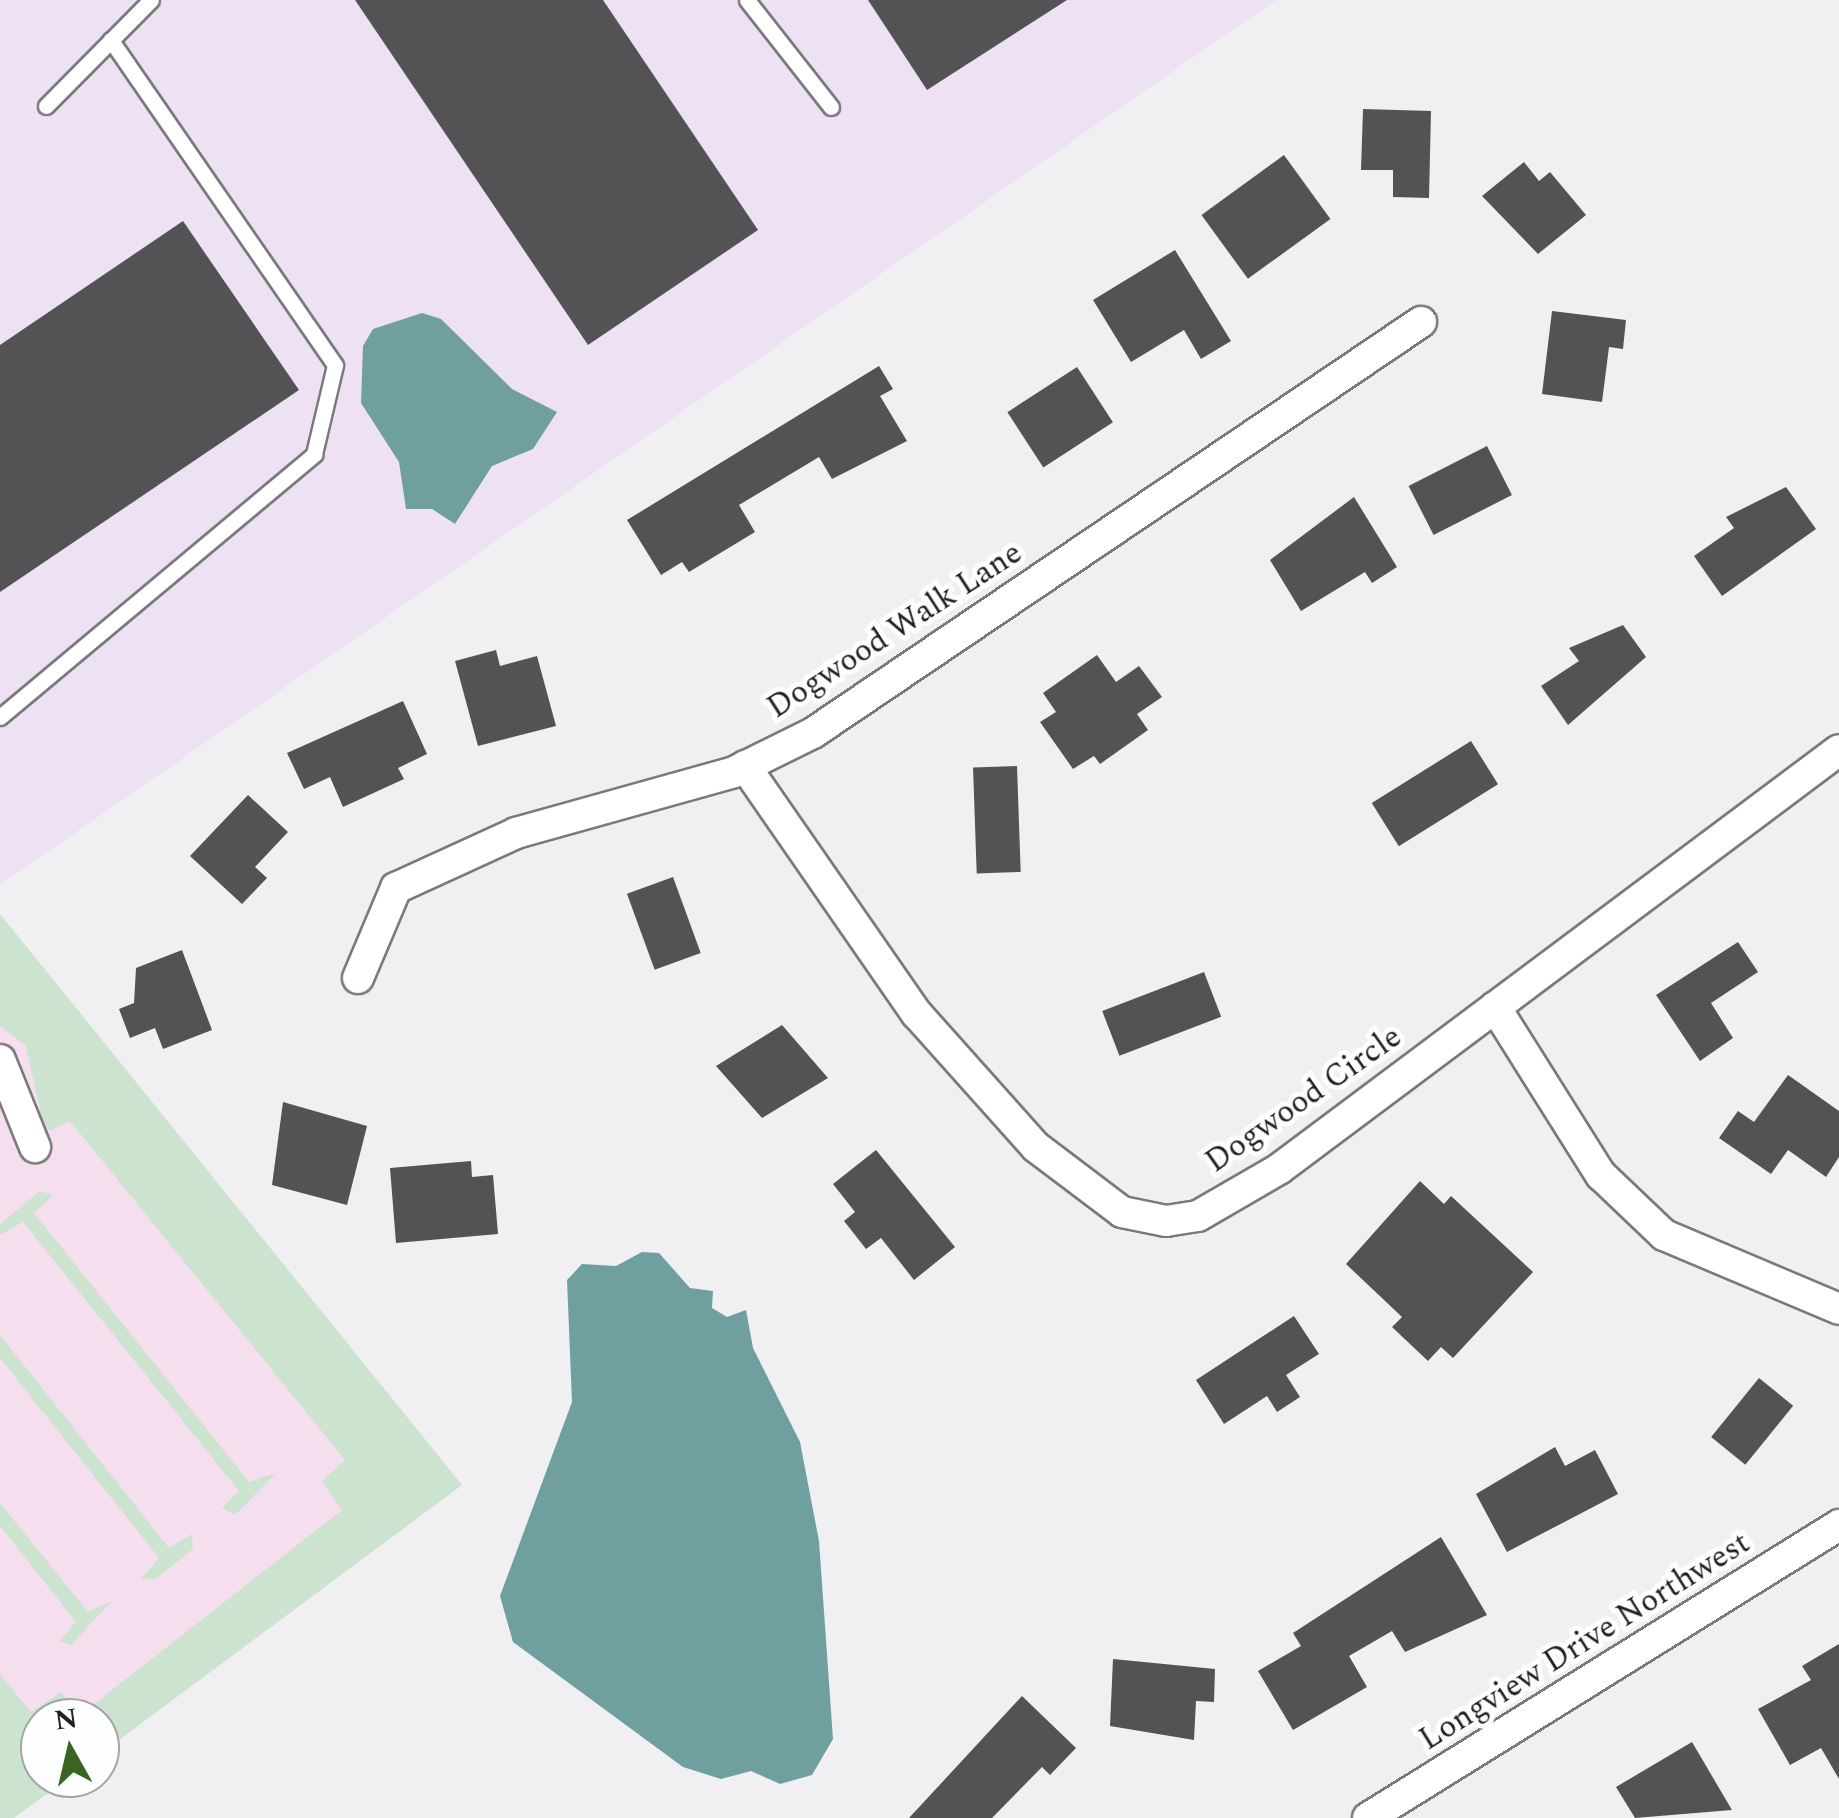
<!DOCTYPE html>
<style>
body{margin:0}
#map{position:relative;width:1839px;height:1818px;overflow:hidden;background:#f0f0f2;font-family:Spectral,serif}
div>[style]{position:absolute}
.commercial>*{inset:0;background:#efe1f4}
.education>*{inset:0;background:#f5dfee}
.green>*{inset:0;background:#cce3cf}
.water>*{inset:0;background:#709f9f}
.building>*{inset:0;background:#535355;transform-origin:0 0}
.roads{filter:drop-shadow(2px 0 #797a7b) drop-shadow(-2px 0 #797a7b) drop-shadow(0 2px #797a7b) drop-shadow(0 -2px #797a7b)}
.service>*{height:15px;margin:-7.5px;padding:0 7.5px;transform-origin:7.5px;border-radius:7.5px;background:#fff}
.minor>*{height:30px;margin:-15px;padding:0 15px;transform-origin:15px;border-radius:15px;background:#fff}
span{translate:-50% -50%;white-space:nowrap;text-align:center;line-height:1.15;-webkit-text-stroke:10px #fdfeff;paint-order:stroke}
.street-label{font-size:32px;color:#202021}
.north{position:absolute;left:20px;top:1698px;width:100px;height:100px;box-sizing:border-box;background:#fdfeff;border:2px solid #a5a5a6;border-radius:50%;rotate:352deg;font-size:28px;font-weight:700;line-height:40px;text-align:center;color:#202021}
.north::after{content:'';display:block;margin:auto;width:35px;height:45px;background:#396422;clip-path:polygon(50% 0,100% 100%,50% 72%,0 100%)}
</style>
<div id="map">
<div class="commercial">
<i style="clip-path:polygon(0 0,1276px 0,0 885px)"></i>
</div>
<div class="education">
<i style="clip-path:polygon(0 914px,462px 1485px,100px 1754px,100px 1718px,40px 1718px,40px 1778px,68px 1778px,14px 1818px,0 1818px)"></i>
</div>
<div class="green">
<i style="clip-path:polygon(0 914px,462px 1485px,100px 1754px,100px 1718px,40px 1718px,40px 1778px,68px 1778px,14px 1818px,0 1818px,0 1674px,31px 1712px,61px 1692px,80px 1715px,342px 1510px,322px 1481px,345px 1460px,70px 1121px,49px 1131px,43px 1123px,26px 1046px,0 1026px)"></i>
<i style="clip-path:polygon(40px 1191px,53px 1195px,34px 1213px,249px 1482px,276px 1473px,235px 1515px,222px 1508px,239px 1491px,23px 1222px,0 1235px,0 1224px)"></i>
<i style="clip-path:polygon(0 1335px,169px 1548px,192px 1534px,193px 1549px,157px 1578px,140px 1580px,159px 1558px,0 1358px)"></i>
<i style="clip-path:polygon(0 1503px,88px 1612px,112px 1601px,71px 1645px,59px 1641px,76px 1622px,0 1526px)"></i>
</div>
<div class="water">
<i style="clip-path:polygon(422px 313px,441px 319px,512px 389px,557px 412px,533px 449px,492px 466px,455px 524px,432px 509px,406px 509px,399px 462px,361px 403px,363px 346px,373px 329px)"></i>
<i style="clip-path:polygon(642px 1252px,659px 1253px,690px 1288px,713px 1291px,712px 1308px,727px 1317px,746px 1310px,753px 1348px,800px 1442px,819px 1541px,833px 1739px,812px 1775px,780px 1784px,751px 1771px,721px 1779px,683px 1767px,513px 1642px,500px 1596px,572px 1402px,567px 1280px,582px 1264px,616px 1266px)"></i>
</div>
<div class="building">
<i style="clip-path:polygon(355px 0,603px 0,758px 230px,588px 345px)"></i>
<i style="clip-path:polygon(868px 0,1067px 0,927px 90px)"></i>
<i style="clip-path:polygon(1363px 109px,1431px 111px,1429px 198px,1393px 197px,1393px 170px,1361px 170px)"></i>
<i style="left:1284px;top:155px;width:79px;height:102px;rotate:54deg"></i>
<i style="clip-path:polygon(1524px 162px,1539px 181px,1550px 172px,1586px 215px,1538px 254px,1482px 196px)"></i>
<i style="clip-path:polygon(183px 221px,299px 390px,0 592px,0 345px)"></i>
<i style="clip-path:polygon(1175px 250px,1231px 341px,1201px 359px,1184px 330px,1131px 362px,1093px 300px)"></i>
<i style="clip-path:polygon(1552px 311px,1626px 320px,1623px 349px,1609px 347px,1602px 402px,1542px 394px)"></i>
<i style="clip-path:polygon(879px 366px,893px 389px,880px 396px,907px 441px,832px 479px,819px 457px,739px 505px,755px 532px,689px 572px,682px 562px,661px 575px,627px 520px)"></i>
<i style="left:1077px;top:367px;width:66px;height:83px;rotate:57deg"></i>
<i style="left:1487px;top:446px;width:55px;height:88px;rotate:63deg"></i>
<i style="clip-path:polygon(1786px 487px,1816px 529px,1722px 596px,1694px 556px,1734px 528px,1726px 517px)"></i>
<i style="clip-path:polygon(1354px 497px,1397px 567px,1372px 583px,1365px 572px,1301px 611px,1270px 560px)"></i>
<i style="clip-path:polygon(1623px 625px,1646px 657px,1568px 725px,1541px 686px,1579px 661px,1569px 648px)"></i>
<i style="clip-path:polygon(496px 650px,500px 666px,537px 656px,556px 726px,478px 746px,455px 661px)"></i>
<i style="clip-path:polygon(1097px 655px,1116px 682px,1139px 666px,1162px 697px,1137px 714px,1148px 730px,1100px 764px,1094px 756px,1073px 769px,1040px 722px,1056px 712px,1043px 693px)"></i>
<i style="clip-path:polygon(403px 701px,427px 754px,398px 768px,404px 779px,343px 807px,330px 777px,304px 789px,287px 753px)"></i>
<i style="left:1471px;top:741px;width:51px;height:117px;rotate:58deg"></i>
<i style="left:1017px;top:766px;width:106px;height:44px;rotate:88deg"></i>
<i style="clip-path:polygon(248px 795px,288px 832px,255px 867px,267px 878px,242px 904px,190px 856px)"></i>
<i style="left:673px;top:877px;width:81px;height:49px;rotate:70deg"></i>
<i style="clip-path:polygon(1738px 942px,1758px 972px,1711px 1003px,1733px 1038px,1700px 1061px,1656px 995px)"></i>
<i style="clip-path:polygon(182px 950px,212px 1030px,163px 1049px,155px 1028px,130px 1038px,119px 1009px,134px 1003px,136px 968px)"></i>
<i style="left:1204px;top:972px;width:48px;height:109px;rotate:69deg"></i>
<i style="clip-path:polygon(782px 1025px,828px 1078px,762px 1118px,716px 1066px)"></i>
<i style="clip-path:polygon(1788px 1075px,1839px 1111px,1839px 1157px,1826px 1177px,1788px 1150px,1771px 1174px,1719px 1138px,1738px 1111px,1754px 1122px)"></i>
<i style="clip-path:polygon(283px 1102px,367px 1126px,347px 1205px,272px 1185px)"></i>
<i style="clip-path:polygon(876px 1150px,955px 1247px,914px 1280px,881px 1238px,866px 1249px,844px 1221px,855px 1212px,833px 1184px)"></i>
<i style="clip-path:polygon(471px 1161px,472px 1177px,493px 1175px,498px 1234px,396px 1243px,390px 1168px)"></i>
<i style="clip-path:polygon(1420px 1181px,1444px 1204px,1451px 1196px,1533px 1272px,1453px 1358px,1441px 1347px,1428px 1361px,1392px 1327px,1402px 1317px,1346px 1264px)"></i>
<i style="clip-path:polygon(1294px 1316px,1319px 1354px,1286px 1375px,1300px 1397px,1277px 1412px,1267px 1396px,1224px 1424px,1196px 1380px)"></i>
<i style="left:1759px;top:1378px;width:44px;height:76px;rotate:39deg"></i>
<i style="clip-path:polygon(1555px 1447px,1565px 1466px,1595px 1450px,1618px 1494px,1507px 1552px,1476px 1494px)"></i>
<i style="clip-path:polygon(1441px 1537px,1487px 1615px,1405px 1652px,1392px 1631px,1349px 1656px,1367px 1687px,1293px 1730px,1258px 1671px,1301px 1646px,1293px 1633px)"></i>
<i style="clip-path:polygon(1839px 1644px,1839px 1779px,1821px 1748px,1790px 1765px,1758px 1709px,1811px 1680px,1802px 1666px)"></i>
<i style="clip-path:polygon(1113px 1659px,1215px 1669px,1214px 1702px,1196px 1701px,1194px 1740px,1110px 1726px)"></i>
<i style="clip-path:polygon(1022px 1696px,1076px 1748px,1050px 1775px,1042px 1767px,992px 1818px,909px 1818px)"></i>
<i style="clip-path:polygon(1692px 1742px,1732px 1810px,1635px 1818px,1616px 1787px)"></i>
</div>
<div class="roads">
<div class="service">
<i style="left:747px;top:0;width:136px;rotate:51.9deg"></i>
<i style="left:46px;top:106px;width:149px;rotate:-45.3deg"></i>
<i style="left:0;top:717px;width:410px;rotate:-39.9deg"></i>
<i style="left:314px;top:454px;width:91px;rotate:-76.7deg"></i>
<i style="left:335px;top:365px;width:395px;rotate:-124.6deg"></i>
</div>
<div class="minor">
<i style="left:745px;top:766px;width:302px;rotate:55.3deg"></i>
<i style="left:917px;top:1014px;width:178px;rotate:48.2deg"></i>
<i style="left:1036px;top:1147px;width:108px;rotate:37.1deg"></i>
<i style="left:1122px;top:1212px;width:45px;rotate:11.6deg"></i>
<i style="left:1166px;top:1221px;width:32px;rotate:-9deg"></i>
<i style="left:1198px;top:1216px;width:94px;rotate:-30.1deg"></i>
<i style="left:1279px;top:1169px;width:699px;rotate:-36.8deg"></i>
<i style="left:358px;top:978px;width:98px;rotate:-67.1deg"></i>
<i style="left:396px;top:888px;width:132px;rotate:-24.6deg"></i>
<i style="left:516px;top:833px;width:226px;rotate:-15.6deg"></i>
<i style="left:734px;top:772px;width:88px;rotate:-26.3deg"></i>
<i style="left:813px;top:733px;width:734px;rotate:-34.06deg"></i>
<i style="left:1495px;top:1007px;width:199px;rotate:57.8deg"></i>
<i style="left:1601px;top:1175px;width:87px;rotate:43.6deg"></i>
<i style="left:1664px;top:1235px;width:190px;rotate:22.9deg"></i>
<i style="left:0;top:1060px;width:94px;rotate:68.1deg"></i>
<i style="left:1368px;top:1818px;width:555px;rotate:-31.88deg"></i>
</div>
</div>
<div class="street-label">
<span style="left:895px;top:631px;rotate:-33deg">Dogwood Walk Lane</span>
<span style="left:1304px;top:1100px;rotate:-35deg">Dogwood Circle</span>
<span style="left:1585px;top:1642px;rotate:-32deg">Longview Drive Northwest</span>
</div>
<div class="north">N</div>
</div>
